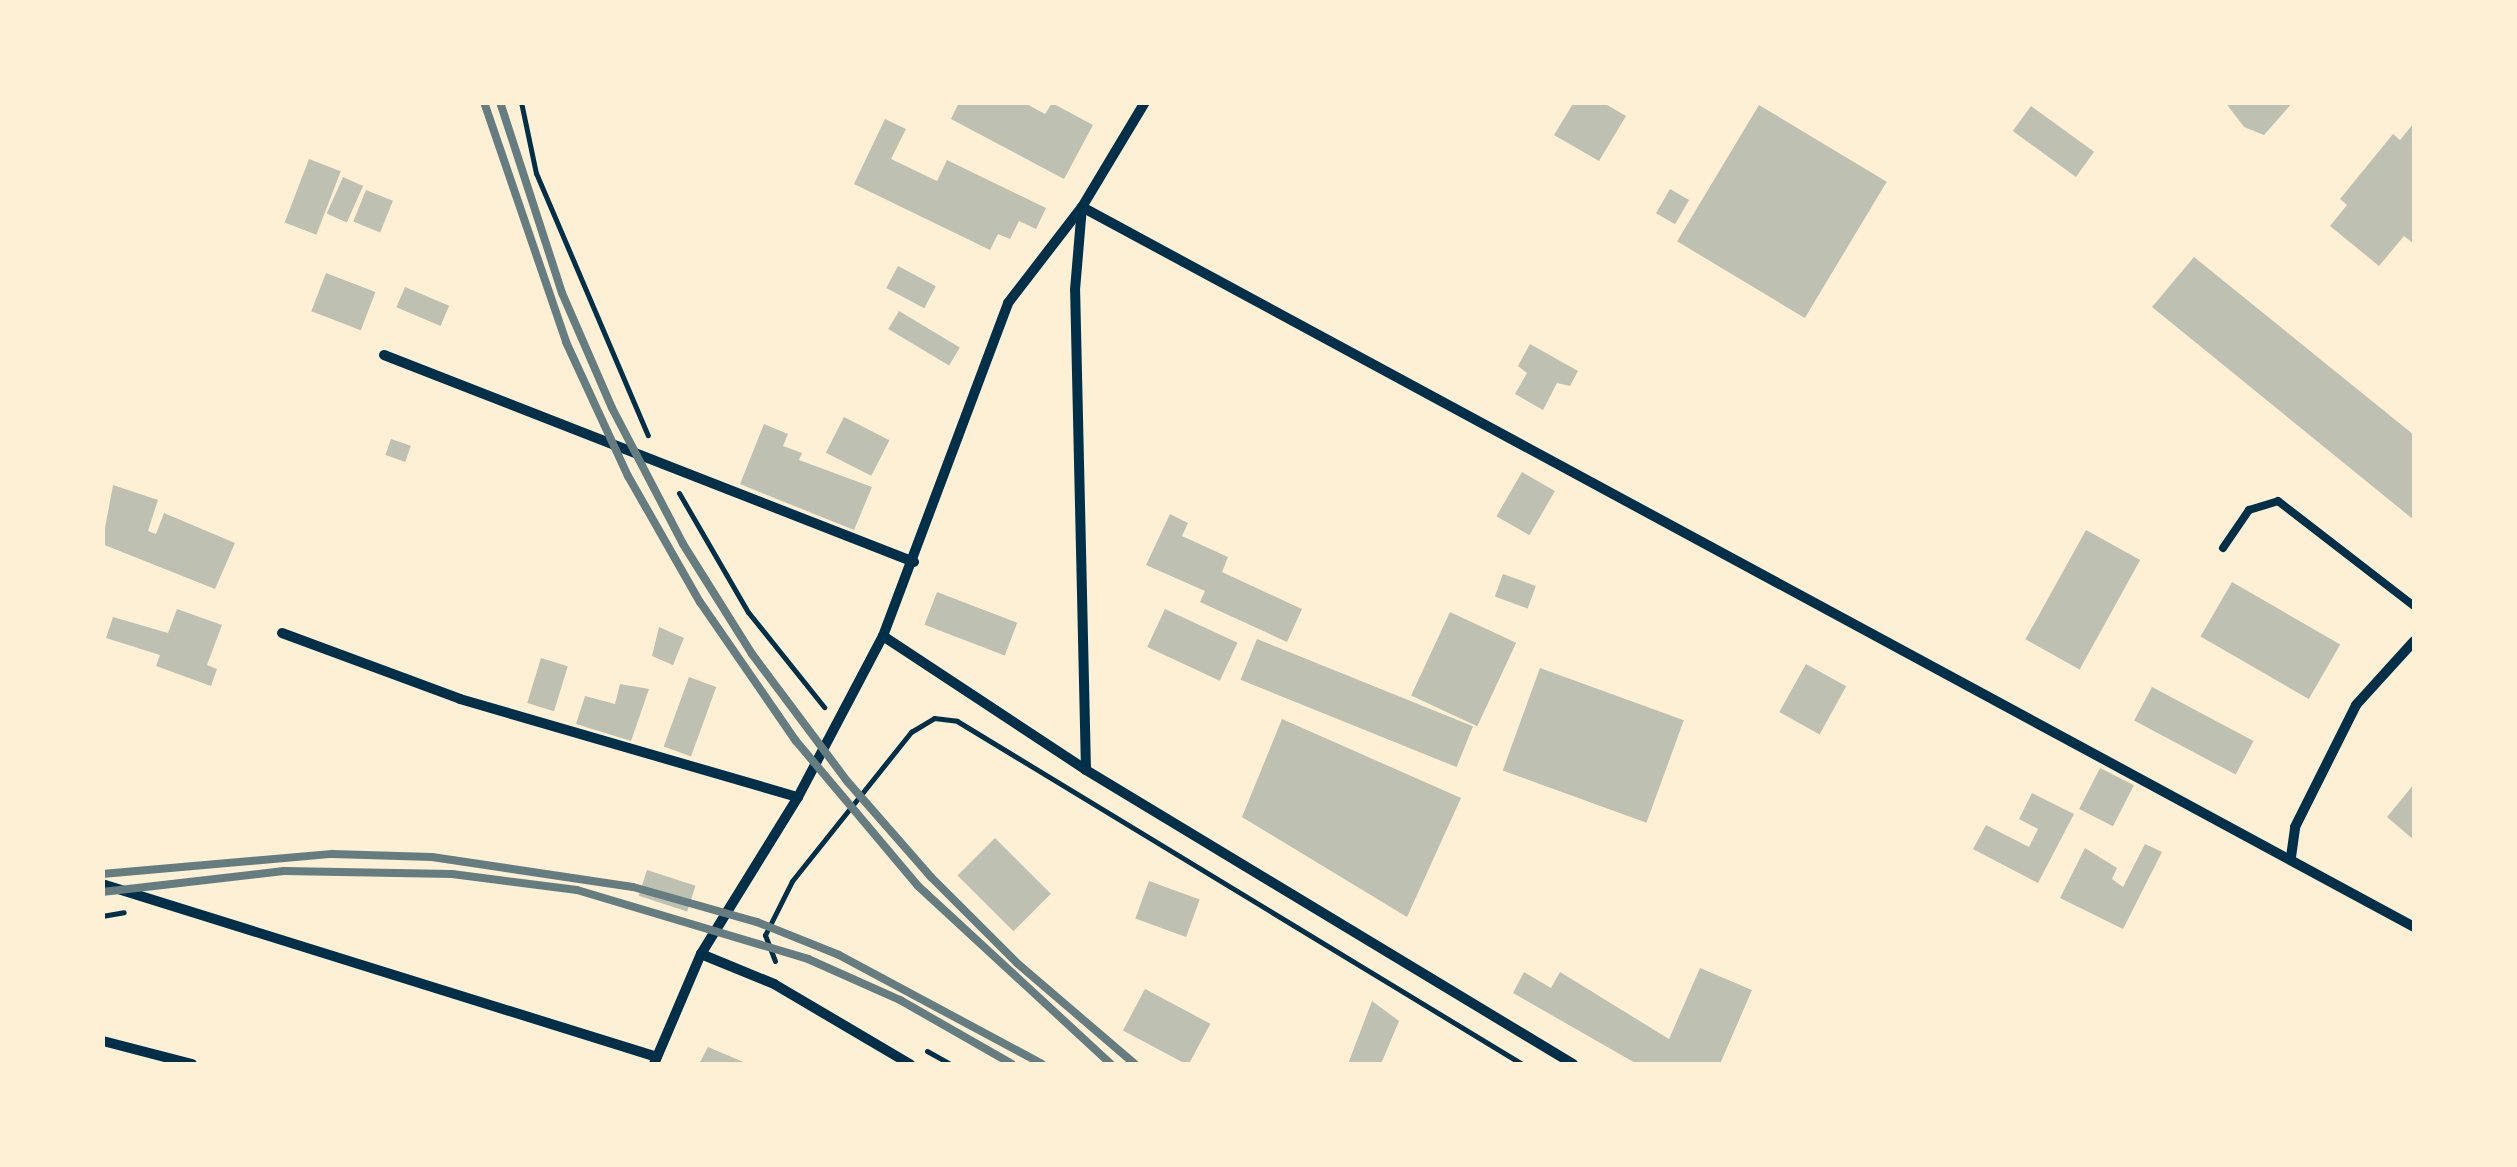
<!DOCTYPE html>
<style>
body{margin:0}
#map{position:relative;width:2517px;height:1167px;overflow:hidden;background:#fdf0d5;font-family:"Open Sans",sans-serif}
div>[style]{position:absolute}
.building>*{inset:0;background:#bec0b2;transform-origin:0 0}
.path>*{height:5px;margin:-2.5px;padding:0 2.5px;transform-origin:2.5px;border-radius:2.5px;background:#003049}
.service>*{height:8px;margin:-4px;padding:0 4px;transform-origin:4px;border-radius:4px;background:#003049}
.minor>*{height:10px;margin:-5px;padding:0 5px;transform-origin:5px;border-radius:5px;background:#003049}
.rail>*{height:8px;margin:-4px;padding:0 4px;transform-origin:4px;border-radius:4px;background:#657d81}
span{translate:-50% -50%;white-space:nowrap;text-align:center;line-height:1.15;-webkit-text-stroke:10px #fdf0d5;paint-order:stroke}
.frame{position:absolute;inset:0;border:105px solid #fdf0d5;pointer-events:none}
</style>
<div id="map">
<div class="building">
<i style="clip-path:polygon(959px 102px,1023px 102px,1045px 114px,1052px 103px,1093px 125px,1064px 179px,951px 119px)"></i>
<i style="clip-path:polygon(1574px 102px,1602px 102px,1626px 116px,1599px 161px,1554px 135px)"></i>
<i style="clip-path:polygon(2225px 102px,2293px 102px,2264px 135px,2244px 127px)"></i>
<i style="left:1759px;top:105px;width:149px;height:159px;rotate:31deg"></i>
<i style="left:2031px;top:106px;width:78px;height:31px;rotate:36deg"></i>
<i style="clip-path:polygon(885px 119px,906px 129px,891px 159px,937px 181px,947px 160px,1046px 208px,1036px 229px,1019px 221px,1010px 239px,998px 234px,990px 250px,854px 184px)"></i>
<i style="clip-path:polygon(2414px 123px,2414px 244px,2404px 236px,2379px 266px,2330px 226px,2347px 205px,2340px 199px,2393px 134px,2400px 140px)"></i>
<i style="left:309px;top:159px;width:34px;height:68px;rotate:21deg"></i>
<i style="left:343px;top:177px;width:22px;height:40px;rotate:24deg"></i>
<i style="left:1670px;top:189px;width:22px;height:28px;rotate:30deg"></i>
<i style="left:366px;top:190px;width:29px;height:34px;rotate:22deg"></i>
<i style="clip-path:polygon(2194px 257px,2414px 435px,2414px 520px,2152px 307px)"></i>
<i style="left:898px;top:266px;width:43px;height:25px;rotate:28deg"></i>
<i style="left:326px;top:273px;width:53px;height:41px;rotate:21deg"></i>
<i style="left:405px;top:287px;width:48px;height:22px;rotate:23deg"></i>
<i style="left:899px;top:311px;width:71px;height:21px;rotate:31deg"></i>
<i style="clip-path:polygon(1530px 344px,1578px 371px,1570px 386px,1557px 383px,1543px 410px,1515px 394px,1527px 373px,1518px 366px)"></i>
<i style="left:844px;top:417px;width:51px;height:40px;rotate:27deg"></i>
<i style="clip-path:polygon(764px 424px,788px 434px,783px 446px,802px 453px,799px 460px,872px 487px,854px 530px,740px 484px)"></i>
<i style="left:391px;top:439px;width:21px;height:17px;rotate:19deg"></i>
<i style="left:1522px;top:472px;width:38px;height:51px;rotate:30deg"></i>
<i style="clip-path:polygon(113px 485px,158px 500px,148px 531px,156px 534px,164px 513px,235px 543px,215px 589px,102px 544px)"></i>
<i style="clip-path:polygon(1170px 514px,1188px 523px,1182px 536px,1228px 557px,1222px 572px,1302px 609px,1287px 642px,1200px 602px,1205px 591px,1146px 565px)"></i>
<i style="left:2086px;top:530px;width:62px;height:125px;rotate:29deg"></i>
<i style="left:1503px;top:574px;width:35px;height:24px;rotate:20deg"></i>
<i style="left:2232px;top:582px;width:125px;height:63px;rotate:30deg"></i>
<i style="left:937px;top:592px;width:86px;height:35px;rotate:21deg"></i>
<i style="clip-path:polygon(177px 609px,222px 625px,207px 665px,217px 669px,211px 686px,156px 666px,160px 655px,106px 638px,113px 617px,168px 633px)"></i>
<i style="left:1165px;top:609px;width:80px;height:42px;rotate:25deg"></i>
<i style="left:1450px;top:612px;width:73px;height:92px;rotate:25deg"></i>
<i style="clip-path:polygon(659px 627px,684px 638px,673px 665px,652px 656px)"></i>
<i style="left:1257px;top:639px;width:233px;height:44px;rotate:22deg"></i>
<i style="left:541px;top:658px;width:28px;height:47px;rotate:17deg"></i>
<i style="left:1806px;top:664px;width:46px;height:55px;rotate:29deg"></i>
<i style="left:1540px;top:668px;width:153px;height:109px;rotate:20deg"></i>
<i style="left:689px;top:677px;width:29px;height:74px;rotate:20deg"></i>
<i style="clip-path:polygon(620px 684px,649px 689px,631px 741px,576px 724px,585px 696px,615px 704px)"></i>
<i style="left:2152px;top:687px;width:115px;height:38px;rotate:28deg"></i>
<i style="clip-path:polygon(1282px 719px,1461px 798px,1407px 917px,1242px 817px)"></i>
<i style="left:2100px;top:768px;width:38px;height:46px;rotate:27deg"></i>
<i style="clip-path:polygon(2414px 784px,2414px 840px,2387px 817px)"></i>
<i style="clip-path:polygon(2032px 793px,2074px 814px,2038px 883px,1973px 849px,1986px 825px,2029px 847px,2038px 829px,2019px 819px)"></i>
<i style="left:995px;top:838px;width:79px;height:53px;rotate:45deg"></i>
<i style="clip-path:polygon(2145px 844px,2162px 852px,2123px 929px,2060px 898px,2085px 848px,2117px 868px,2112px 879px,2123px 887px)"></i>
<i style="left:647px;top:870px;width:51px;height:27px;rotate:18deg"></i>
<i style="left:1149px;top:881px;width:54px;height:40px;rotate:20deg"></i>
<i style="clip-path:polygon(1700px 968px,1752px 990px,1720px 1064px,1637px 1064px,1513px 993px,1524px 972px,1551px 988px,1560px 972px,1669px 1039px)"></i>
<i style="left:1145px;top:989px;width:74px;height:47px;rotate:28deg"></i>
<i style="clip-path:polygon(1372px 1001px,1399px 1021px,1381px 1064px,1348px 1064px)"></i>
<i style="clip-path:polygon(708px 1047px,748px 1064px,699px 1064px)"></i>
</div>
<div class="path">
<i style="left:521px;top:102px;width:73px;rotate:78.1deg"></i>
<i style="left:536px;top:173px;width:285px;rotate:66.9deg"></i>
<i style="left:679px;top:493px;width:138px;rotate:59.9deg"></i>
<i style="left:748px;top:612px;width:122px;rotate:51.3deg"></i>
<i style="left:102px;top:916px;width:22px;rotate:-10deg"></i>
<i style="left:775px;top:961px;width:28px;rotate:-111deg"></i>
<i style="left:765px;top:935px;width:60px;rotate:-63.4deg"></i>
<i style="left:792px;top:881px;width:191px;rotate:-51.4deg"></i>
<i style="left:911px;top:732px;width:27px;rotate:-31deg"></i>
<i style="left:934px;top:718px;width:23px;rotate:7deg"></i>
<i style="left:957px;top:721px;width:661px;rotate:31.26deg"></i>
<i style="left:927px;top:1051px;width:26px;rotate:29deg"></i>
</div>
<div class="service">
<i style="left:2223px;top:548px;width:46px;rotate:-55.6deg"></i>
<i style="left:2249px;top:510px;width:30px;rotate:-17deg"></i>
<i style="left:2278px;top:501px;width:172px;rotate:37.7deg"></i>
</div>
<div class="minor">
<i style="left:384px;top:355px;width:569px;rotate:21.33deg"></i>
<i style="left:282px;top:633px;width:190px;rotate:20.3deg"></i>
<i style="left:460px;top:699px;width:352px;rotate:16.2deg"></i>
<i style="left:883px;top:636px;width:243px;rotate:33.4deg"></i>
<i style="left:1086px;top:770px;width:569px;rotate:31.12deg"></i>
<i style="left:1086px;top:770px;width:480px;rotate:-91.3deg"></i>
<i style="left:1075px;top:290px;width:83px;rotate:-85.2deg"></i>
<i style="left:1082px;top:207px;width:1514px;rotate:28.39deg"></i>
<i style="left:2291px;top:857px;width:30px;rotate:-82deg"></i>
<i style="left:2295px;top:827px;width:136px;rotate:-63.4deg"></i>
<i style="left:2356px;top:705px;width:86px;rotate:-47.8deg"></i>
<i style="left:102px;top:884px;width:581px;rotate:17.31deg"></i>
<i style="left:701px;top:954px;width:79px;rotate:22.3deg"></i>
<i style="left:774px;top:984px;width:158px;rotate:30.5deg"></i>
<i style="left:103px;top:1041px;width:92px;rotate:14.5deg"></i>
<i style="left:654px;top:1064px;width:120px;rotate:-66.9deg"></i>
<i style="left:701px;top:954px;width:185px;rotate:-58.3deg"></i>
<i style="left:798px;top:797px;width:182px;rotate:-62.2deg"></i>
<i style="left:883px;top:636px;width:356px;rotate:-69.4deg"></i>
<i style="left:1008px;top:303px;width:121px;rotate:-52.4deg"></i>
<i style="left:1082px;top:207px;width:122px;rotate:-59deg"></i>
</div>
<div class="rail">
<i style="left:484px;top:102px;width:254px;rotate:71.1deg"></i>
<i style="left:566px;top:342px;width:148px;rotate:65.2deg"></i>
<i style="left:628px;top:476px;width:145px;rotate:60.3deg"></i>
<i style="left:700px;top:602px;width:169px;rotate:55.4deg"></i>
<i style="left:796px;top:741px;width:189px;rotate:49.9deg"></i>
<i style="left:918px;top:886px;width:263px;rotate:42.7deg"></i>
<i style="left:500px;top:102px;width:201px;rotate:72deg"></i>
<i style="left:562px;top:293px;width:125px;rotate:66.5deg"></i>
<i style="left:612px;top:408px;width:153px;rotate:62.4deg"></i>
<i style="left:683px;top:544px;width:130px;rotate:57.9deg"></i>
<i style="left:752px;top:654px;width:159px;rotate:53.2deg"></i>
<i style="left:847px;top:781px;width:128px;rotate:48.8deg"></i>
<i style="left:931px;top:877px;width:122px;rotate:45deg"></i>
<i style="left:1017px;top:963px;width:155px;rotate:40.6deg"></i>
<i style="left:102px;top:874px;width:231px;rotate:-5deg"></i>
<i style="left:332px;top:854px;width:100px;rotate:1.7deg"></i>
<i style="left:432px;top:857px;width:203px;rotate:8.5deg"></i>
<i style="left:633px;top:887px;width:129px;rotate:15.8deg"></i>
<i style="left:757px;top:922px;width:88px;rotate:21.9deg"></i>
<i style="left:839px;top:955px;width:230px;rotate:28.2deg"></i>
<i style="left:102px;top:892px;width:183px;rotate:-6.6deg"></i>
<i style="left:284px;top:871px;width:168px;rotate:1deg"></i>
<i style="left:452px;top:874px;width:126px;rotate:7.3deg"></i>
<i style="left:577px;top:890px;width:241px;rotate:16.6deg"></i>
<i style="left:808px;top:959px;width:101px;rotate:24deg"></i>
<i style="left:900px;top:1000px;width:129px;rotate:29.7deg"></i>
</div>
<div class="frame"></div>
</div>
